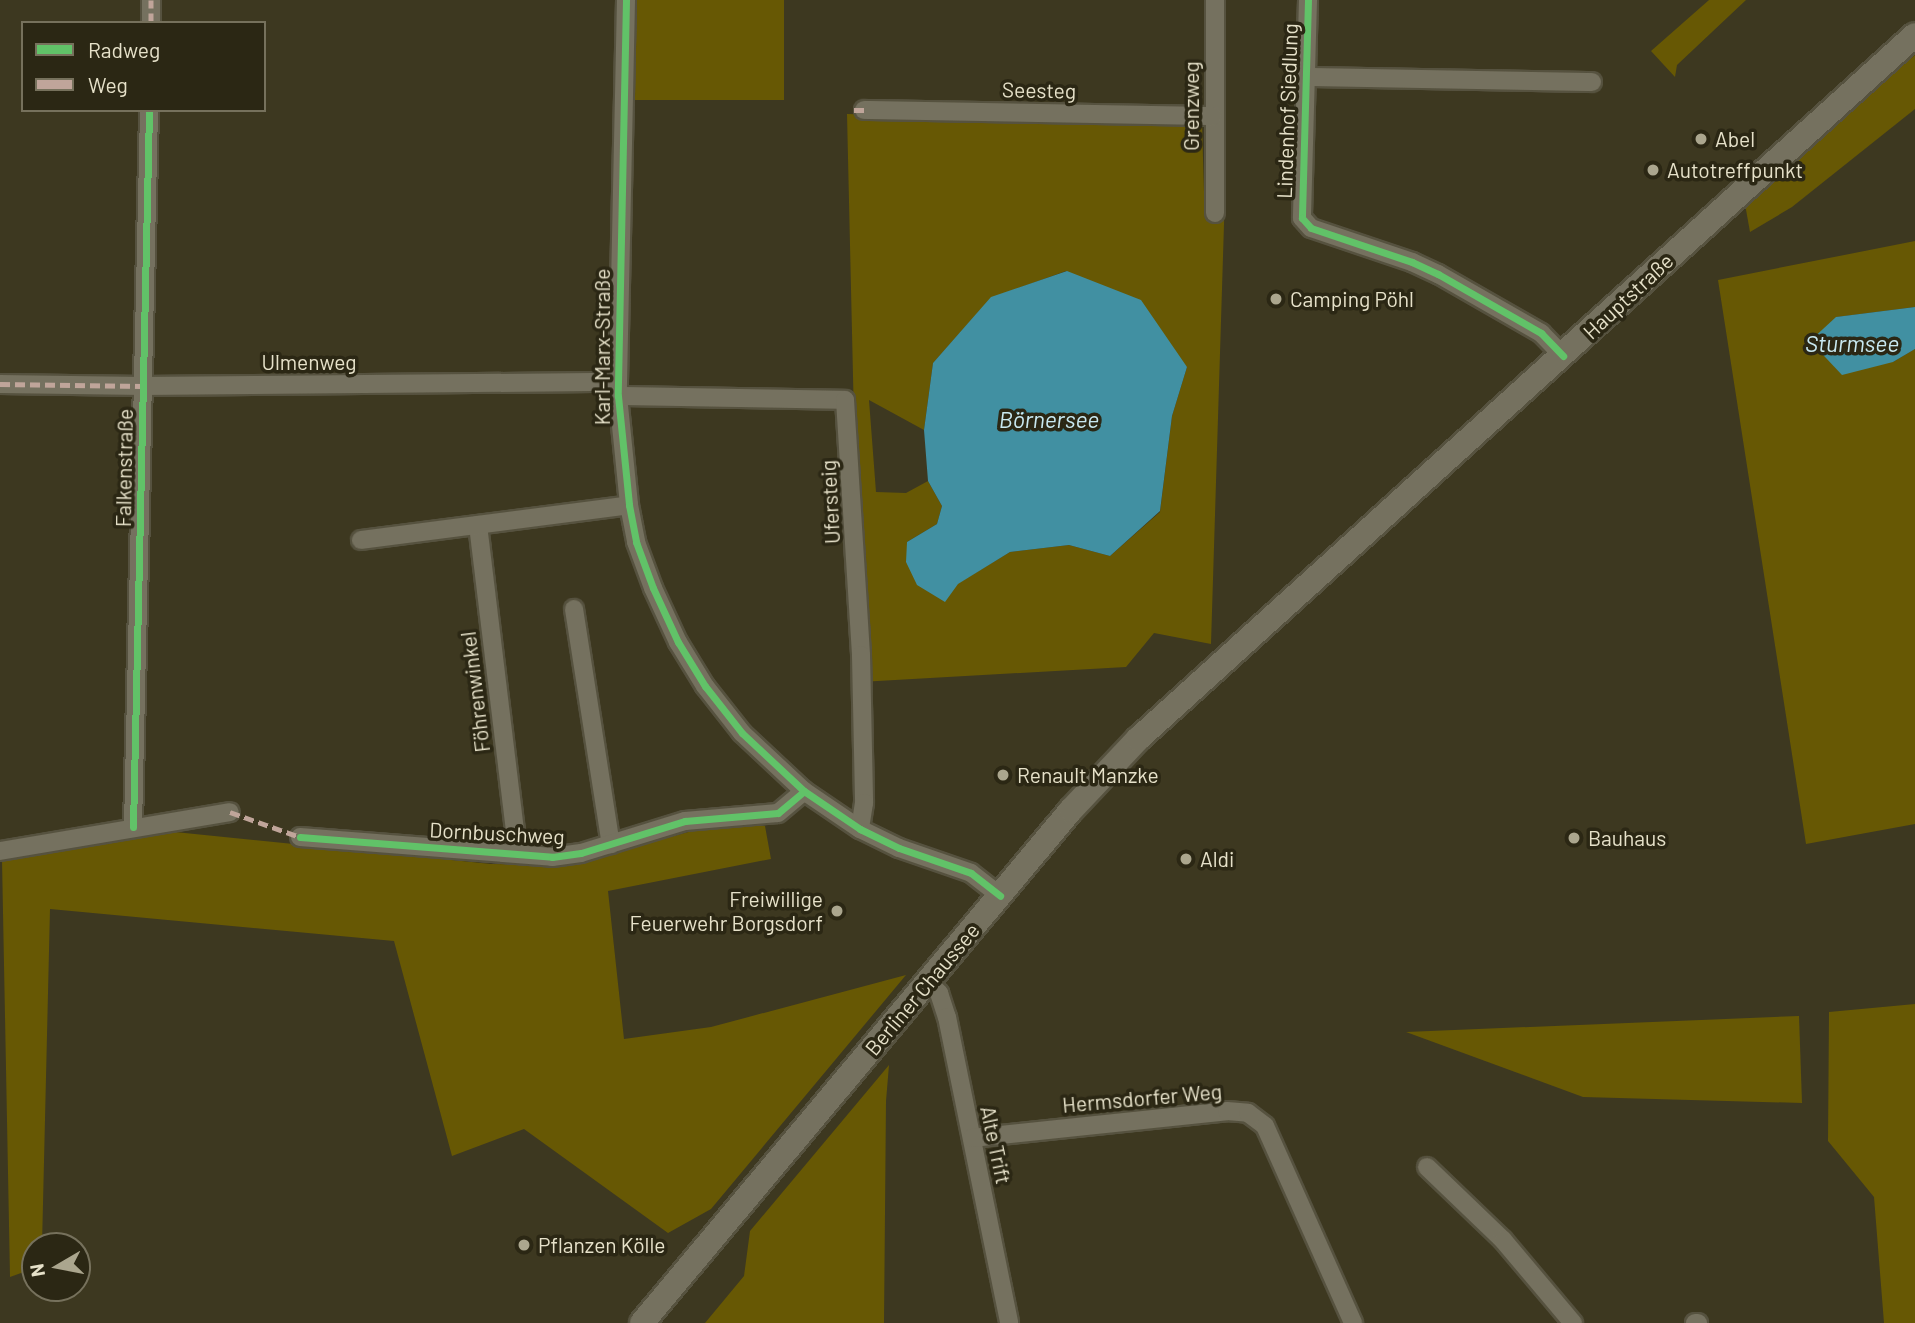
<!DOCTYPE html>
<meta charset="utf-8">
<style>
body{margin:0}
#map{position:relative;width:1915px;height:1323px;overflow:hidden;background:#3d3820;font-family:Barlow,sans-serif}
div>[style]{position:absolute}
.green>*{inset:0;background:#675804;transform-origin:0 0}
.water>*{inset:0;background:#4190a2}
.roads{filter:drop-shadow(2px 0 #56523f) drop-shadow(-2px 0 #56523f) drop-shadow(0 2px #56523f) drop-shadow(0 -2px #56523f)}
.minor>*{height:18px;margin:-9px;padding:0 9px;transform-origin:9px;border-radius:9px;background:#75715f}
.secondary>*{height:24px;margin:-12px;padding:0 12px;transform-origin:12px;border-radius:12px;background:#75715f}
.quiet>*{height:5px;margin-top:-2.5px;transform-origin:0;background:repeating-linear-gradient(90deg,#c0a59a 0 10px,transparent 0 15px)}
.cycleway>*{height:7px;margin:-3.5px;padding:0 3.5px;transform-origin:3.5px;border-radius:3.5px;background:#61c268}
.dots>*{width:19px;height:19px;translate:-50% -50%;box-sizing:border-box;border:4px solid #2b2714;border-radius:50%}
span{translate:-50% -50%;white-space:nowrap;text-align:center;line-height:1.15;-webkit-text-stroke:7px #2b2714;paint-order:stroke}
.street-label{font-size:21px;color:#e6e1c9}
.poi-label{font-size:21px;color:#e6e1c9}
.left{translate:0 -50%;text-align:left}
.right{translate:-100% -50%;text-align:right}
.water-label{font-size:23px;color:#c9e9f1;font-style:italic}
.legend{position:absolute;left:21px;top:21px;width:245px;height:91px;box-sizing:border-box;background:#2b2714;border:2px solid #76715c;margin:0;padding:9px 12px;list-style:none;font-size:21px;color:#e6e1c9}
.legend li{display:flex;align-items:center;gap:14px;height:35px}
.legend b{width:35px;border:2px solid #76715c}
.north{position:absolute;left:21px;top:1232px;width:70px;height:70px;box-sizing:border-box;background:#2b2714;border:2px solid #76715c;border-radius:50%;rotate:260deg;font-size:19px;font-weight:700;line-height:28px;text-align:center;color:#e6e1c9}
.north::after{content:'';display:block;margin:auto;width:24px;height:32px;background:#aba68e;clip-path:polygon(50% 0,100% 100%,50% 72%,0 100%)}
</style>
<div id="map">
<div class="green">
<i style="left:635px;top:0;width:149px;height:100px"></i>
<i style="clip-path:polygon(1709px 0,1746px 0,1677px 65px,1675px 77px,1651px 51px)"></i>
<i style="clip-path:polygon(1915px 55px,1915px 109px,1792px 207px,1750px 232px,1745px 204px,1800px 151px)"></i>
<i style="clip-path:polygon(evenodd,847px 114px,1202px 123px,1204px 192px,1225px 192px,1211px 644px,1154px 633px,1126px 667px,860px 682px,847px 114px,1066px 271px,1187px 367px,1172px 416px,1160px 512px,1110px 556px,1069px 545px,1010px 552px,957px 584px,907px 542px,937px 524px,942px 506px,928px 481px,906px 493px,876px 492px,869px 400px,924px 430px,933px 363px,991px 298px,1066px 271px)"></i>
<i style="clip-path:polygon(1915px 241px,1915px 307px,1837px 317px,1893px 362px,1915px 349px,1915px 824px,1806px 844px,1718px 280px)"></i>
<i style="clip-path:polygon(710px 826px,765px 826px,771px 859px,608px 891px,624px 1039px,711px 1027px,906px 975px,711px 1209px,668px 1233px,524px 1129px,452px 1156px,394px 941px,50px 909px,42px 1246px,35px 1246px,35px 1268px,10px 1277px,2px 860px,175px 832px,491px 864px,569px 865px)"></i>
<i style="clip-path:polygon(1915px 1004px,1915px 1323px,1884px 1323px,1874px 1197px,1828px 1141px,1829px 1012px)"></i>
<i style="clip-path:polygon(1799px 1016px,1802px 1103px,1583px 1097px,1406px 1032px)"></i>
<i style="clip-path:polygon(889px 1065px,886px 1101px,884px 1323px,705px 1323px,744px 1276px,750px 1231px)"></i>
</div>
<div class="water">
<i style="clip-path:polygon(1067px 271px,1141px 300px,1187px 367px,1172px 416px,1160px 511px,1110px 556px,1069px 545px,1010px 552px,958px 584px,945px 602px,917px 585px,906px 562px,907px 542px,937px 524px,942px 506px,928px 481px,924px 430px,933px 363px,991px 297px)"></i>
<i style="clip-path:polygon(1915px 307px,1915px 349px,1893px 362px,1842px 375px,1810px 341px,1836px 317px)"></i>
</div>
<div class="roads">
<div class="minor">
<i style="left:626px;top:0;width:396px;rotate:91.2deg"></i>
<i style="left:618px;top:396px;width:110px;rotate:84.2deg"></i>
<i style="left:629px;top:505px;width:38px;rotate:79deg"></i>
<i style="left:636px;top:542px;width:49px;rotate:69.7deg"></i>
<i style="left:653px;top:588px;width:60px;rotate:65.2deg"></i>
<i style="left:678px;top:642px;width:52px;rotate:58.5deg"></i>
<i style="left:705px;top:686px;width:60px;rotate:51.8deg"></i>
<i style="left:742px;top:733px;width:85px;rotate:43.1deg"></i>
<i style="left:804px;top:791px;width:68px;rotate:34.2deg"></i>
<i style="left:860px;top:829px;width:43px;rotate:26deg"></i>
<i style="left:899px;top:848px;width:76px;rotate:19.1deg"></i>
<i style="left:971px;top:873px;width:37px;rotate:38deg"></i>
<i style="left:1215px;top:0;width:213px;rotate:90deg"></i>
<i style="left:1308px;top:0;width:218px;rotate:91.6deg"></i>
<i style="left:1302px;top:218px;width:13px;rotate:48deg"></i>
<i style="left:1311px;top:228px;width:107px;rotate:18.6deg"></i>
<i style="left:1412px;top:262px;width:29px;rotate:25deg"></i>
<i style="left:1438px;top:274px;width:119px;rotate:29.8deg"></i>
<i style="left:1541px;top:333px;width:32px;rotate:46deg"></i>
<i style="left:151px;top:23px;width:23px;rotate:-90deg"></i>
<i style="left:1307px;top:77px;width:285px;rotate:1deg"></i>
<i style="left:864px;top:110px;width:349px;rotate:1deg"></i>
<i style="left:0;top:384px;width:143px;rotate:0.8deg"></i>
<i style="left:143px;top:386px;width:474px;rotate:-0.5deg"></i>
<i style="left:618px;top:396px;width:227px;rotate:1deg"></i>
<i style="left:845px;top:400px;width:256px;rotate:86.4deg"></i>
<i style="left:861px;top:655px;width:148px;rotate:88.8deg"></i>
<i style="left:864px;top:803px;width:26px;rotate:99deg"></i>
<i style="left:478px;top:525px;width:331px;rotate:83.1deg"></i>
<i style="left:361px;top:540px;width:270px;rotate:-7.4deg"></i>
<i style="left:574px;top:609px;width:238px;rotate:81.1deg"></i>
<i style="left:133px;top:827px;width:717px;rotate:-88.72deg"></i>
<i style="left:300px;top:837px;width:253px;rotate:4.5deg"></i>
<i style="left:552px;top:857px;width:29px;rotate:-8deg"></i>
<i style="left:581px;top:853px;width:109px;rotate:-17.1deg"></i>
<i style="left:685px;top:821px;width:93px;rotate:-4.9deg"></i>
<i style="left:778px;top:813px;width:34px;rotate:-40deg"></i>
<i style="left:0;top:851px;width:233px;rotate:-9.6deg"></i>
<i style="left:928px;top:982px;width:16px;rotate:45deg"></i>
<i style="left:939px;top:993px;width:25px;rotate:72deg"></i>
<i style="left:947px;top:1017px;width:312px;rotate:78.5deg"></i>
<i style="left:972px;top:1138px;width:256px;rotate:-6deg"></i>
<i style="left:1227px;top:1111px;width:21px;rotate:5deg"></i>
<i style="left:1248px;top:1113px;width:21px;rotate:37deg"></i>
<i style="left:1265px;top:1126px;width:216px;rotate:65.9deg"></i>
<i style="left:1427px;top:1167px;width:105px;rotate:43.8deg"></i>
<i style="left:1503px;top:1240px;width:109px;rotate:49.9deg"></i>
<i style="left:1695px;top:1323px;width:3px"></i>
</div>
<div class="secondary">
<i style="left:642px;top:1323px;width:669px;rotate:-50.1deg"></i>
<i style="left:1071px;top:810px;width:98px;rotate:-46.7deg"></i>
<i style="left:1138px;top:739px;width:1048px;rotate:-42.18deg"></i>
</div>
</div>
<div class="quiet">
<i style="left:151px;top:23px;width:23px;rotate:-90deg"></i>
<i style="left:854px;top:110px;width:10px"></i>
<i style="left:0;top:384px;width:143px;rotate:0.8deg"></i>
<i style="left:230px;top:812px;width:74px;rotate:19.7deg"></i>
</div>
<div class="cycleway">
<i style="left:626px;top:0;width:396px;rotate:91.2deg"></i>
<i style="left:618px;top:396px;width:110px;rotate:84.2deg"></i>
<i style="left:629px;top:505px;width:38px;rotate:79deg"></i>
<i style="left:636px;top:542px;width:49px;rotate:69.7deg"></i>
<i style="left:653px;top:588px;width:60px;rotate:65.2deg"></i>
<i style="left:678px;top:642px;width:52px;rotate:58.5deg"></i>
<i style="left:705px;top:686px;width:60px;rotate:51.8deg"></i>
<i style="left:742px;top:733px;width:85px;rotate:43.1deg"></i>
<i style="left:804px;top:791px;width:68px;rotate:34.2deg"></i>
<i style="left:860px;top:829px;width:43px;rotate:26deg"></i>
<i style="left:899px;top:848px;width:76px;rotate:19.1deg"></i>
<i style="left:971px;top:873px;width:37px;rotate:38deg"></i>
<i style="left:1308px;top:0;width:218px;rotate:91.6deg"></i>
<i style="left:1302px;top:218px;width:13px;rotate:48deg"></i>
<i style="left:1311px;top:228px;width:107px;rotate:18.6deg"></i>
<i style="left:1412px;top:262px;width:29px;rotate:25deg"></i>
<i style="left:1438px;top:274px;width:119px;rotate:29.8deg"></i>
<i style="left:1541px;top:333px;width:32px;rotate:46deg"></i>
<i style="left:133px;top:827px;width:717px;rotate:-88.72deg"></i>
<i style="left:300px;top:837px;width:253px;rotate:4.5deg"></i>
<i style="left:552px;top:857px;width:29px;rotate:-8deg"></i>
<i style="left:581px;top:853px;width:109px;rotate:-17.1deg"></i>
<i style="left:685px;top:821px;width:93px;rotate:-4.9deg"></i>
<i style="left:778px;top:813px;width:34px;rotate:-40deg"></i>
</div>
<div class="dots">
<i style="left:1701px;top:139px;background:#aba68e"></i>
<i style="left:1653px;top:170px;background:#aba68e"></i>
<i style="left:1276px;top:299px;background:#aba68e"></i>
<i style="left:1003px;top:775px;background:#aba68e"></i>
<i style="left:1574px;top:838px;background:#aba68e"></i>
<i style="left:1186px;top:859px;background:#aba68e"></i>
<i style="left:837px;top:911px;background:#aba68e"></i>
<i style="left:524px;top:1245px;background:#aba68e"></i>
</div>
<div class="street-label">
<span style="left:1039px;top:90px;rotate:1deg">Seesteg</span>
<span style="left:1191px;top:106px;rotate:-90deg">Grenzweg</span>
<span style="left:1287px;top:111px;rotate:-88deg">Lindenhof Siedlung</span>
<span style="left:1628px;top:296px;rotate:-43deg">Hauptstraße</span>
<span style="left:602px;top:347px;rotate:-90deg">Karl-Marx-Straße</span>
<span style="left:309px;top:362px">Ulmenweg</span>
<span style="left:124px;top:468px;rotate:-89deg">Falkenstraße</span>
<span style="left:830px;top:502px;rotate:-93deg">Ufersteig</span>
<span style="left:475px;top:692px;rotate:-97deg">Föhrenwinkel</span>
<span style="left:497px;top:833px;rotate:3deg">Dornbuschweg</span>
<span style="left:922px;top:989px;rotate:-50deg">Berliner Chaussee</span>
<span style="left:1142px;top:1098px;rotate:-5deg">Hermsdorfer Weg</span>
<span style="left:996px;top:1145px;rotate:78deg">Alte Trift</span>
</div>
<div class="poi-label">
<span class="left" style="left:1715px;top:139px">Abel</span>
<span class="left" style="left:1667px;top:170px">Autotreffpunkt</span>
<span class="left" style="left:1290px;top:299px">Camping Pöhl</span>
<span class="left" style="left:1017px;top:775px">Renault Manzke</span>
<span class="left" style="left:1588px;top:838px">Bauhaus</span>
<span class="left" style="left:1200px;top:859px">Aldi</span>
<span class="right" style="left:823px;top:911px">Freiwillige<br>Feuerwehr Borgsdorf</span>
<span class="left" style="left:538px;top:1245px">Pflanzen Kölle</span>
</div>
<div class="water-label">
<span style="left:1852px;top:343px">Sturmsee</span>
<span style="left:1049px;top:419px">Börnersee</span>
</div>
<ul class="legend">
<li><b style="height:9px;background:#61c268"></b>Radweg</li>
<li><b style="height:9px;background:#c0a59a"></b>Weg</li>
</ul>
<div class="north">N</div>
</div>
